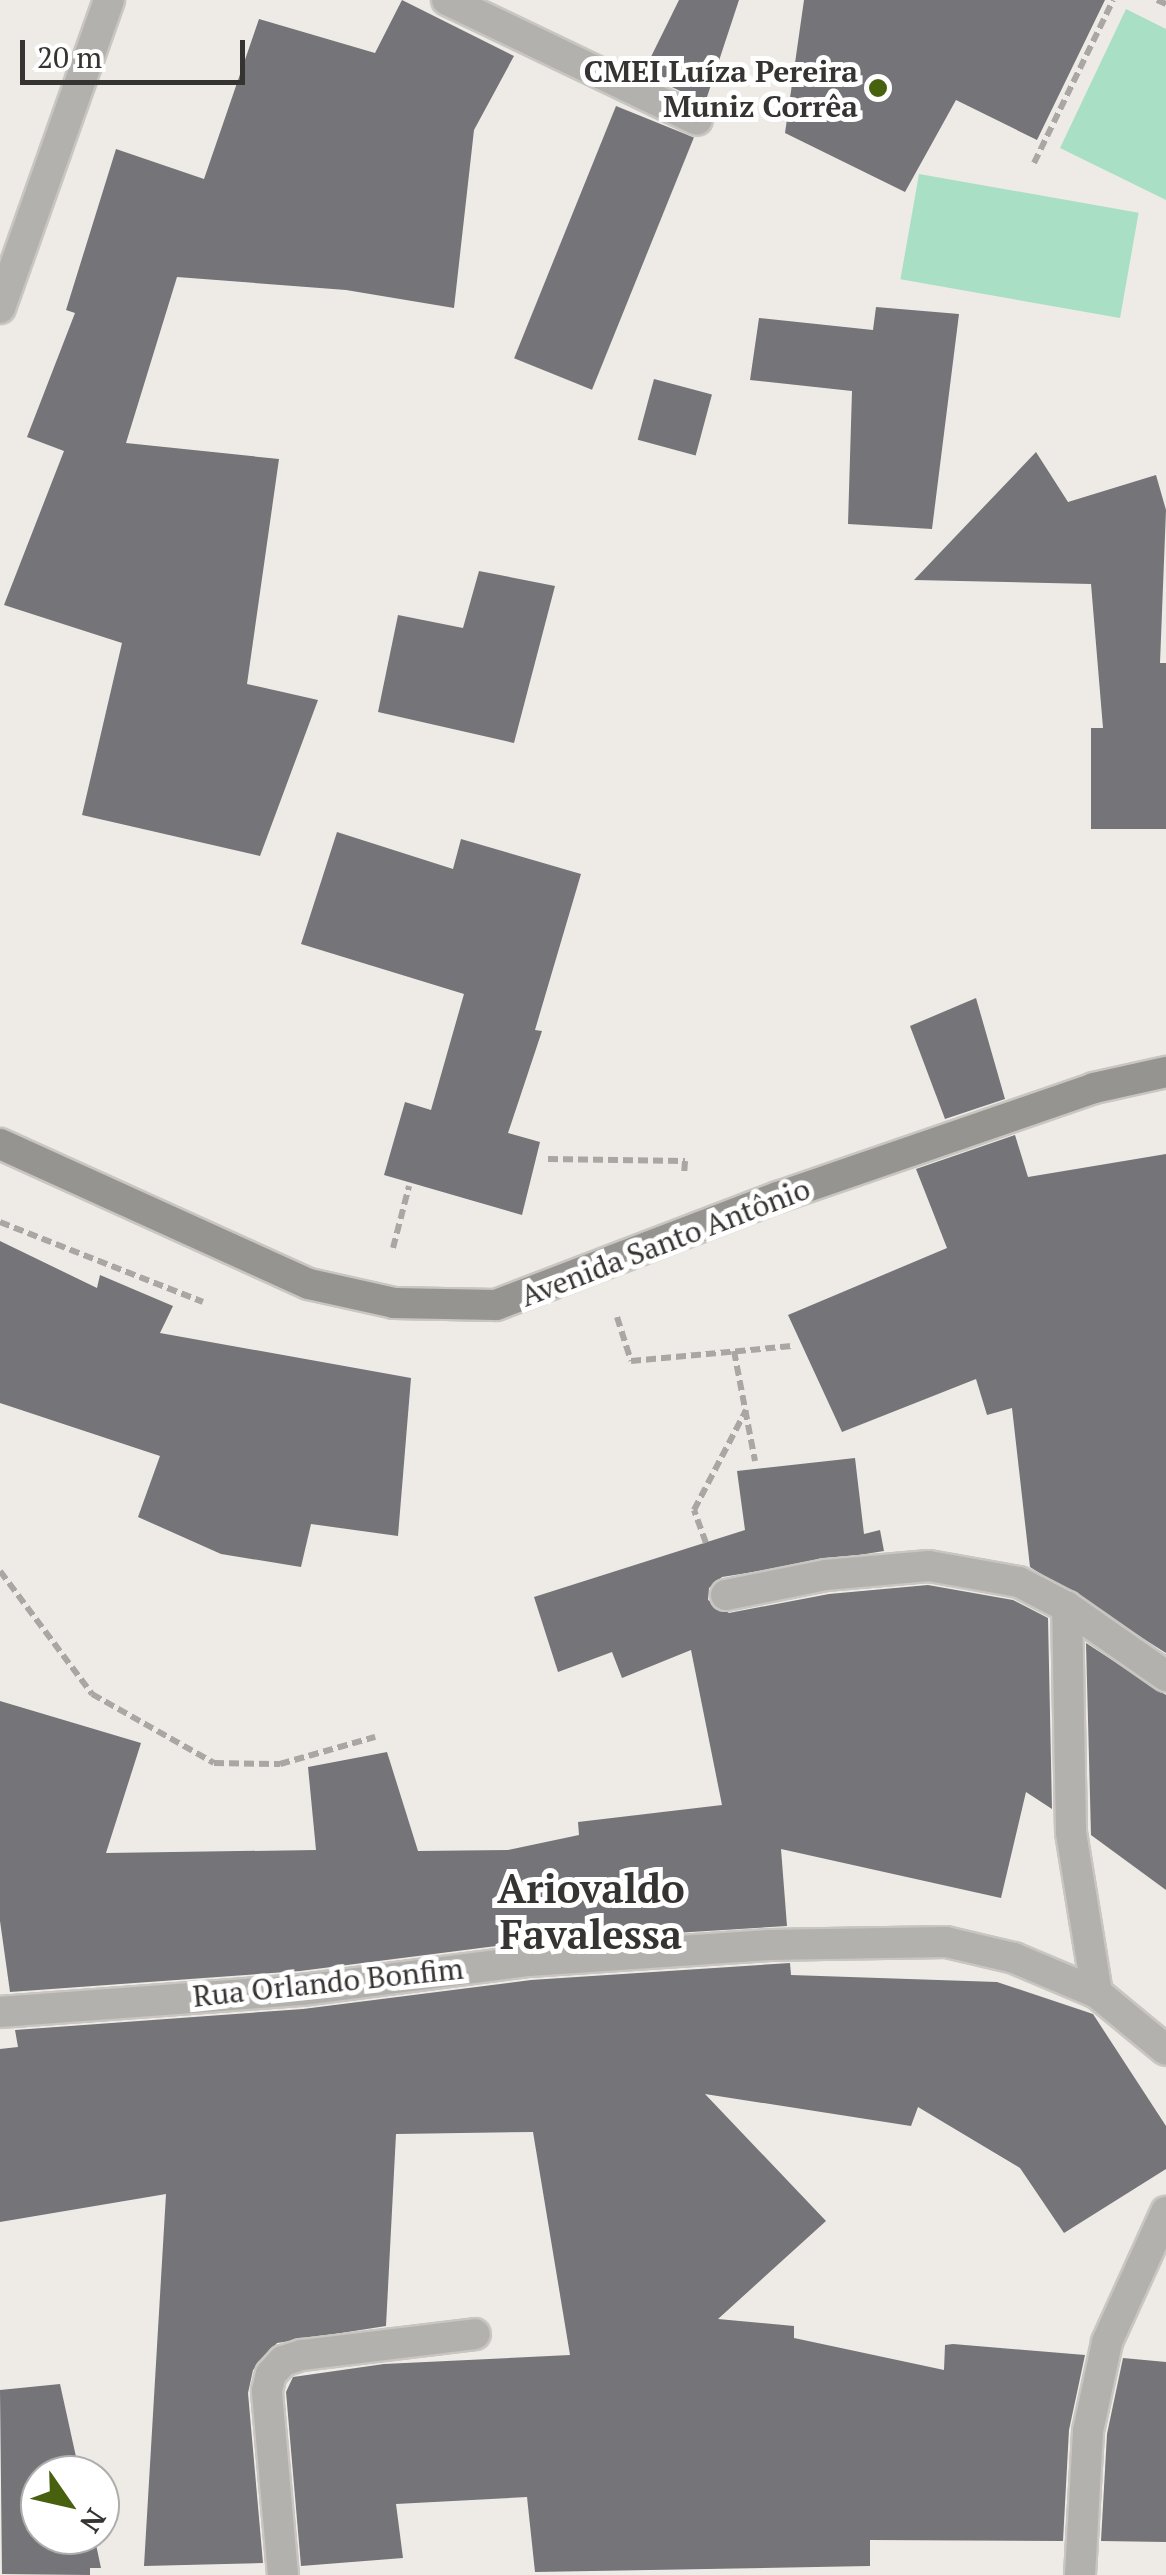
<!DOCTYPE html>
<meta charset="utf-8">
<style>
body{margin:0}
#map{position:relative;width:1166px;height:2575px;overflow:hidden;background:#eeebe6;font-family:"PT Serif",serif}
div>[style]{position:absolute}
.green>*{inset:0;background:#a9dfc5;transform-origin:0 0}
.building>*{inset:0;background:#757478;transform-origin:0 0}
.path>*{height:6px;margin-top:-3px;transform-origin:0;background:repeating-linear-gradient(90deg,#a9a6a3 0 10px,transparent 0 15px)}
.roads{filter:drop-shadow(2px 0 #c9c6c2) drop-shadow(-2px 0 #c9c6c2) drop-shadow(0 2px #c9c6c2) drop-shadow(0 -2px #c9c6c2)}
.street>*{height:30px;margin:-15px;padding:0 15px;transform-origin:15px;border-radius:15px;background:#b2b1ae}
.secondary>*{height:30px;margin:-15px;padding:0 15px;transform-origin:15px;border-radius:15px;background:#969491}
.dots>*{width:28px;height:28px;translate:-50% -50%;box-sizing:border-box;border:5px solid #fff;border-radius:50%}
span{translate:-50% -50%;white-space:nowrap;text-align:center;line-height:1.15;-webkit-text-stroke:10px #fff;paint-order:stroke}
.poi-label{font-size:30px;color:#363433;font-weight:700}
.right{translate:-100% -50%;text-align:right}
.street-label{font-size:30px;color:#363433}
.district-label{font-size:40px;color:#363433;font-weight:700}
.north{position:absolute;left:20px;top:2455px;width:100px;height:100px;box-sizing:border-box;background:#fff;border:2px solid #afaead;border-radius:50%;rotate:124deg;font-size:28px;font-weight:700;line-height:40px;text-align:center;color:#363433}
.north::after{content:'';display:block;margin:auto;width:35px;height:45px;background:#48610f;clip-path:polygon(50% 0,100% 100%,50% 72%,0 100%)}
.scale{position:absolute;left:20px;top:40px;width:225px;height:45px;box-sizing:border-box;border:5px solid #363433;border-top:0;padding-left:12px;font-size:30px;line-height:35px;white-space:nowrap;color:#363433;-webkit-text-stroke:8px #fff;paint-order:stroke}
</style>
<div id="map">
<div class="green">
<i style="clip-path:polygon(1126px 9px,1166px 29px,1166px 200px,1060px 148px)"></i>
<i style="left:919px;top:174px;width:223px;height:107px;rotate:10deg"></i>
</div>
<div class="building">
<i style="clip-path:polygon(402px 0,514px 56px,474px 130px,454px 308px,346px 290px,177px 277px,126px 443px,279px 459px,247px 684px,318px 700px,260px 856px,82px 815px,122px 643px,4px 605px,64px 451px,27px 437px,75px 313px,66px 310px,116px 149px,204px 179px,259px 19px,375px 53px)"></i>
<i style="clip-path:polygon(679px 0,739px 0,705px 103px,643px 73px)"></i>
<i style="clip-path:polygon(804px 0,1105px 0,1037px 140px,956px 100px,905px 192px,785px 133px)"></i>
<i style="left:616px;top:106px;width:84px;height:272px;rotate:22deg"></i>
<i style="clip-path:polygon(876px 307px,959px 314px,932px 529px,848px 524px,852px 391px,750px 380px,759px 318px,873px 330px)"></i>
<i style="left:654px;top:379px;width:60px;height:63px;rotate:15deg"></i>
<i style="clip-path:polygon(1036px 452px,1068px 502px,1156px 475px,1166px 510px,1160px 663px,1166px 663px,1166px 829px,1091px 829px,1091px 728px,1103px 728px,1091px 584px,914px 580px)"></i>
<i style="clip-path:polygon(479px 571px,555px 586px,514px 743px,378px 712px,398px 615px,463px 628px)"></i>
<i style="clip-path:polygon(337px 832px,453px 869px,461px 839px,581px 874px,535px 1030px,542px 1031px,508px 1133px,540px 1142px,522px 1215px,384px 1175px,405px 1102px,431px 1110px,464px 994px,301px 944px)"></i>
<i style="clip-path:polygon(976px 998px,1005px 1099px,945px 1119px,910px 1026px)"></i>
<i style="clip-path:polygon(1015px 1135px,1028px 1177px,1166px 1154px,1166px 1653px,1030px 1567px,1012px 1408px,987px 1415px,976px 1379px,842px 1432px,788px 1315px,947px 1248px,916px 1169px)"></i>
<i style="clip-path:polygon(0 1241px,97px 1288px,100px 1275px,173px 1306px,160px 1333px,411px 1378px,398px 1536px,311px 1524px,301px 1567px,221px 1554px,138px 1517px,160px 1456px,0 1403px)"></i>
<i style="clip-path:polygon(855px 1458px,864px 1534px,880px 1530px,884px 1551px,722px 1577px,709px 1588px,708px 1600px,729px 1613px,829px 1594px,928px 1585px,1013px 1600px,1048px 1618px,1052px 1809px,1026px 1792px,1001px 1898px,781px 1849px,787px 1926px,528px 1942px,300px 1971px,10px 1992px,0 1921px,0 1701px,141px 1743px,106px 1853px,316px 1850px,308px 1767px,387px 1752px,418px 1851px,508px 1850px,579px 1835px,578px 1822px,722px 1805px,691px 1650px,622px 1678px,612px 1652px,558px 1672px,534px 1597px,745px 1530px,737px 1471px)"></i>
<i style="clip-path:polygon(1086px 1643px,1166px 1695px,1166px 1890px,1091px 1835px)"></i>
<i style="clip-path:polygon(790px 1963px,791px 1975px,997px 1982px,1093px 2014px,1166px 2126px,1166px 2169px,1064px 2233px,1020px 2168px,918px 2107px,911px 2126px,705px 2094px,826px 2221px,718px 2319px,794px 2326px,794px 2338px,944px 2370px,945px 2345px,953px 2344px,1085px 2355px,1069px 2430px,1063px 2541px,870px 2540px,870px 2566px,535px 2572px,527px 2497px,396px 2504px,403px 2558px,301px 2566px,286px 2392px,293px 2377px,384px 2364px,570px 2355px,533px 2132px,396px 2134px,386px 2326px,277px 2343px,253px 2370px,248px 2393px,263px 2563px,144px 2566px,166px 2194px,0 2222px,0 2049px,18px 2047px,15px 2030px,303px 2009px,531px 1980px)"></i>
<i style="clip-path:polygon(1123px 2358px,1166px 2362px,1166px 2542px,1101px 2541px,1107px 2434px)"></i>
<i style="clip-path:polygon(60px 2384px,80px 2475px,40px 2475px,40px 2535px,94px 2535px,101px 2568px,90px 2568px,90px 2575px,2px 2574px,0 2390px)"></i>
</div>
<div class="path">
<i style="left:1157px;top:0;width:10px;rotate:24deg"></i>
<i style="left:1034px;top:163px;width:181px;rotate:-64.1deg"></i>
<i style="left:548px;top:1159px;width:137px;rotate:0.8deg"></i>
<i style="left:685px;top:1161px;width:13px;rotate:94deg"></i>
<i style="left:0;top:1222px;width:218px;rotate:21.5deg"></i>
<i style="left:393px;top:1248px;width:64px;rotate:-75.5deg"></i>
<i style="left:617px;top:1317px;width:46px;rotate:72.3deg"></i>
<i style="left:631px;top:1361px;width:164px;rotate:-5.3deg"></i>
<i style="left:734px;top:1351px;width:112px;rotate:79.2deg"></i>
<i style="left:706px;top:1543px;width:35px;rotate:-110deg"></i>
<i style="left:694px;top:1510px;width:113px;rotate:-62.5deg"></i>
<i style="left:0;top:1571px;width:154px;rotate:53.2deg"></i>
<i style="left:92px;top:1694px;width:140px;rotate:29.5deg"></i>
<i style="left:214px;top:1763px;width:66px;rotate:0.9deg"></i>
<i style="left:280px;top:1764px;width:99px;rotate:-15.9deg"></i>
</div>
<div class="roads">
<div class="street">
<i style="left:447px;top:0;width:277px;rotate:25.6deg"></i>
<i style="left:0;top:308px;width:327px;rotate:-70.5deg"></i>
<i style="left:726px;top:1595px;width:102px;rotate:-11.3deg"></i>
<i style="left:826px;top:1575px;width:103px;rotate:-5deg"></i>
<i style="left:929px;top:1566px;width:91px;rotate:10.1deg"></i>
<i style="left:1019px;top:1582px;width:54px;rotate:27.5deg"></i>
<i style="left:1097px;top:1993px;width:163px;rotate:-99.2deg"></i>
<i style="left:1071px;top:1832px;width:225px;rotate:-91deg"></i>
<i style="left:1067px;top:1607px;width:121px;rotate:34.9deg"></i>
<i style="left:0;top:2012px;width:303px;rotate:-4.2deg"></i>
<i style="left:302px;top:1990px;width:229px;rotate:-7.3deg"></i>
<i style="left:529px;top:1961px;width:241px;rotate:-3.8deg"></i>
<i style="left:769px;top:1945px;width:177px;rotate:-1deg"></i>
<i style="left:946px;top:1942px;width:70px;rotate:13.2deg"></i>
<i style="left:1014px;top:1958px;width:90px;rotate:22.9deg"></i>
<i style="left:1097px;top:1993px;width:89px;rotate:39.6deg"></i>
<i style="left:283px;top:2575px;width:185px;rotate:-95deg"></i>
<i style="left:267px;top:2391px;width:17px;rotate:-77deg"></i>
<i style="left:271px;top:2374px;width:18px;rotate:-47deg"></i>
<i style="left:283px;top:2361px;width:20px;rotate:-18deg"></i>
<i style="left:302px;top:2355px;width:174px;rotate:-6.9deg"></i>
<i style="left:1080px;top:2575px;width:144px;rotate:-86.8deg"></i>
<i style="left:1088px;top:2431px;width:91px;rotate:-77.9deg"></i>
<i style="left:1107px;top:2342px;width:143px;rotate:-65.6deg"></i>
</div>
<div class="secondary">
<i style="left:0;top:1144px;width:339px;rotate:24.4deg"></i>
<i style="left:309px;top:1284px;width:87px;rotate:12.6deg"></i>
<i style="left:394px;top:1303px;width:102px;rotate:1.1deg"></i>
<i style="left:496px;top:1305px;width:302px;rotate:-21deg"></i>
<i style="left:778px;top:1197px;width:334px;rotate:-19deg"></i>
<i style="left:1094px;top:1088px;width:74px;rotate:-12.5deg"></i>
</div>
</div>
<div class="dots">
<i style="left:878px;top:88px;background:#48610f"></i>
</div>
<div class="poi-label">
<span class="right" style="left:858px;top:88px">CMEI Luíza Pereira<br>Muniz Corrêa</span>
</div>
<div class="street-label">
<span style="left:665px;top:1242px;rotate:-21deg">Avenida Santo Antônio</span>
<span style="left:328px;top:1982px;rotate:-6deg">Rua Orlando Bonfim</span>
</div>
<div class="district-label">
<span style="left:591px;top:1911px">Ariovaldo<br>Favalessa</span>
</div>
<div class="north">N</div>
<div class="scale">20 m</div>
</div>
